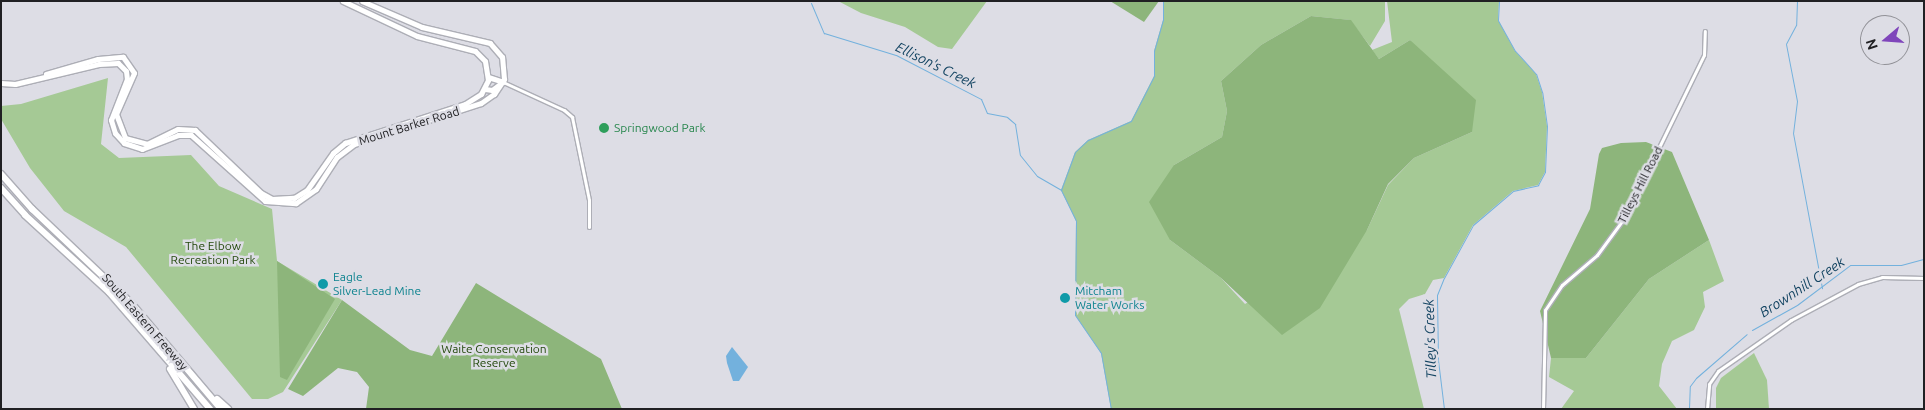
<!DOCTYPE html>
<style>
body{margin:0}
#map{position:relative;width:1925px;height:410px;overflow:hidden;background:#dddde5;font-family:Ubuntu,sans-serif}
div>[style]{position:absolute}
.green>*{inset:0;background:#a5c995}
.forest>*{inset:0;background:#8db57b}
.water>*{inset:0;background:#73b1dd}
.stream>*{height:1px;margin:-0.5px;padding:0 0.5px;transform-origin:0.5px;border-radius:0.5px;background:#73b1dd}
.roads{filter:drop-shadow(1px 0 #adaeb6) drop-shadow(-1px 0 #adaeb6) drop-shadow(0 1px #adaeb6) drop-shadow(0 -1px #adaeb6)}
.street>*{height:3px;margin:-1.5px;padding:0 1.5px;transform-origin:1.5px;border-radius:1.5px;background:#fff}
.secondary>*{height:5px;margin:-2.5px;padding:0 2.5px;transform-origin:2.5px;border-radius:2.5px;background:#fff}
.highway>*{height:6px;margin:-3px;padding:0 3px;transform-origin:3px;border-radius:3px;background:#fff}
.dots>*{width:14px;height:14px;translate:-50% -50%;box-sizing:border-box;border:2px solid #dddde5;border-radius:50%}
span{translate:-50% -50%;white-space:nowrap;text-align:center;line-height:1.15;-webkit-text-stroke:5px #dddde5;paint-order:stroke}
.street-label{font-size:12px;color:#202023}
.leisure-label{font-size:12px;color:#27864d}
.left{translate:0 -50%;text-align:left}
.park-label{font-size:12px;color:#24490d}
.culture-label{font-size:12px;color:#0d838f}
.water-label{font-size:14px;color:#124361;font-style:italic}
.frame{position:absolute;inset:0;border:2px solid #202023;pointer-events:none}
.north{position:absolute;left:1860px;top:15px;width:50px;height:50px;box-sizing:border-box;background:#dddde5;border:1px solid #919197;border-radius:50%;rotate:252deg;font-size:14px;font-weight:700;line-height:20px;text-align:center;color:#202023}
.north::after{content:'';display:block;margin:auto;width:18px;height:22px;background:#7f45bb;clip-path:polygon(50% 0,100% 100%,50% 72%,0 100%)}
</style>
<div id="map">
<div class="green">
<i style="clip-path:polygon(838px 1px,987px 1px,952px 49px,938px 47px,905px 27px,861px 13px)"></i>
<i style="clip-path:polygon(1163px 1px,1385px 1px,1385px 21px,1370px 46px,1350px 20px,1311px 16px,1261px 45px,1221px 81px,1227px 111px,1222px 137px,1174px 165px,1170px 240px,1221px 278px,1245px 304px,1367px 230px,1388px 185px,1414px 158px,1472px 132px,1410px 40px,1379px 59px,1372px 50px,1392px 42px,1387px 1px,1499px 1px,1498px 20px,1515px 51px,1536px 74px,1542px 92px,1547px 126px,1545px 172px,1538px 185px,1513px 191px,1473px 225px,1444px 278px,1433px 280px,1425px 294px,1409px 299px,1399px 309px,1424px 409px,1111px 409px,1101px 353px,1075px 315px,1076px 221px,1061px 190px,1075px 152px,1088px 140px,1131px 121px,1154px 76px,1154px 51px,1163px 20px)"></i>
<i style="clip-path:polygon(108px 78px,101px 144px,119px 158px,191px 155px,219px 186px,272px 209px,277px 261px,342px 300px,283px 392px,268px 399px,252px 399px,126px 247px,64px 211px,30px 168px,1px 119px,1px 106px,21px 104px)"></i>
<i style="clip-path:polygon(1709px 240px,1724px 281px,1703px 292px,1705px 307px,1694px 330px,1672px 341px,1662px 364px,1659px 386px,1677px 409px,1561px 409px,1574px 391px,1549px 377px,1551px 358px,1586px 358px,1649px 279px)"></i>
<i style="clip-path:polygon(1754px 353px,1767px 380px,1769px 409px,1716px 409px,1716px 388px,1721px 378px)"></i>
</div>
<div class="forest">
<i style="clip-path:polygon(1110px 1px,1159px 1px,1144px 22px)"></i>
<i style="clip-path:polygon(1311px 16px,1351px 20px,1379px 59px,1410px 40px,1476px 100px,1472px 132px,1414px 158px,1388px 184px,1367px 230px,1320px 308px,1282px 335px,1221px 278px,1170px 240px,1149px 202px,1174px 165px,1222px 137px,1227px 111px,1221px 81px,1261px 45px)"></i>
<i style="clip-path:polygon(1646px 142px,1672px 152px,1709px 240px,1649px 279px,1586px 358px,1551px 358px,1540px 311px,1590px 209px,1599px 154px,1602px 148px,1621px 143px)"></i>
<i style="clip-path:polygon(277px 261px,335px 299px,287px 380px,280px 377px)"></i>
<i style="clip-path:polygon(476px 283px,601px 359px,622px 409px,366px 409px,369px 387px,357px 372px,338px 368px,303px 396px,288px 389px,342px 300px,410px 350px,432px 356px)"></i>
</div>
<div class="water">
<i style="clip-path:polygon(732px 347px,748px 367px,739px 381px,733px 381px,727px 363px,726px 356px)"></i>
</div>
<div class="stream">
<i style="left:1797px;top:1px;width:24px;rotate:92deg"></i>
<i style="left:1796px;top:25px;width:21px;rotate:118deg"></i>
<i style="left:1786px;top:44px;width:58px;rotate:79.1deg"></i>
<i style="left:1797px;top:101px;width:32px;rotate:97deg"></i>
<i style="left:1793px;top:133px;width:158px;rotate:79.4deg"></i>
<i style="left:811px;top:3px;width:33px;rotate:67deg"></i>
<i style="left:824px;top:33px;width:75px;rotate:17deg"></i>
<i style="left:896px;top:55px;width:96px;rotate:27.4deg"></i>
<i style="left:981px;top:99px;width:15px;rotate:67deg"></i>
<i style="left:987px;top:113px;width:20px;rotate:11deg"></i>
<i style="left:1007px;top:117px;width:11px;rotate:41deg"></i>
<i style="left:1015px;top:124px;width:31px;rotate:81deg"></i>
<i style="left:1020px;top:155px;width:27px;rotate:51deg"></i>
<i style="left:1037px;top:176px;width:28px;rotate:30deg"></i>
<i style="left:1061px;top:190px;width:34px;rotate:64deg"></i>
<i style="left:1076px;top:221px;width:94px;rotate:90.6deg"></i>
<i style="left:1075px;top:315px;width:46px;rotate:55.6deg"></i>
<i style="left:1101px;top:353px;width:57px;rotate:79.9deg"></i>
<i style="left:1061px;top:190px;width:40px;rotate:-69.8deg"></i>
<i style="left:1075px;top:152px;width:18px;rotate:-43deg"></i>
<i style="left:1088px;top:140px;width:47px;rotate:-23.8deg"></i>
<i style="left:1131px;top:121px;width:51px;rotate:-62.9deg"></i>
<i style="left:1154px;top:76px;width:25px;rotate:-90deg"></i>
<i style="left:1154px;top:51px;width:32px;rotate:-74deg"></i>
<i style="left:1163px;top:20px;width:19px;rotate:-90deg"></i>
<i style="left:1752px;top:330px;width:51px;rotate:-29.1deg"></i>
<i style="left:1797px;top:305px;width:66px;rotate:-37deg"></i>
<i style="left:1850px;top:265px;width:51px"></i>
<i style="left:1901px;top:265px;width:24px;rotate:-15deg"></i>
<i style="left:1444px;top:409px;width:49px;rotate:-97deg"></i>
<i style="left:1438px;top:360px;width:65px;rotate:-90.9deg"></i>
<i style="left:1437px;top:295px;width:18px;rotate:-68deg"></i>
<i style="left:1444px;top:278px;width:60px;rotate:-61.3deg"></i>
<i style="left:1473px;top:225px;width:52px;rotate:-40.4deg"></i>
<i style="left:1513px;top:191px;width:26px;rotate:-13deg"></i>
<i style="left:1538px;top:185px;width:15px;rotate:-62deg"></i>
<i style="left:1545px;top:172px;width:46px;rotate:-87.5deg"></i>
<i style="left:1547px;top:126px;width:34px;rotate:-98deg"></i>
<i style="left:1542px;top:92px;width:19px;rotate:-108deg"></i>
<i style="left:1536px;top:74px;width:31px;rotate:-132deg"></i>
<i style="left:1515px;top:51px;width:35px;rotate:-119deg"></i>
<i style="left:1498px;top:20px;width:19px;rotate:-87deg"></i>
<i style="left:1689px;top:409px;width:23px;rotate:-88deg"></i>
<i style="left:1690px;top:386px;width:10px;rotate:-53deg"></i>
<i style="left:1696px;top:378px;width:67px;rotate:-40.8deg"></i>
</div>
<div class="roads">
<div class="street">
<i style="left:503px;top:82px;width:67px;rotate:24.7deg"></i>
<i style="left:564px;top:110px;width:11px;rotate:41deg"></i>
<i style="left:572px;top:117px;width:85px;rotate:78.4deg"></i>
<i style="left:589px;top:200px;width:27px;rotate:90deg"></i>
<i style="left:1543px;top:409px;width:99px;rotate:-88.8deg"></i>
<i style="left:1545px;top:310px;width:30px;rotate:-56deg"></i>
<i style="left:1562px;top:285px;width:46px;rotate:-40.6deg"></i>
<i style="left:1597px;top:255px;width:47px;rotate:-53.6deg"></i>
<i style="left:1625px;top:217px;width:180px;rotate:-64deg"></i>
<i style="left:1704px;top:55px;width:24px;rotate:-88deg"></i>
<i style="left:1707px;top:409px;width:25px;rotate:-85deg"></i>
<i style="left:1709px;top:384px;width:16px;rotate:-55deg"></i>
<i style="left:1718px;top:371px;width:89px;rotate:-34.9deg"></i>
<i style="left:1791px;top:320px;width:76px;rotate:-28.2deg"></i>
<i style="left:1858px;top:284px;width:25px;rotate:-16deg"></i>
<i style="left:1882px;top:277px;width:42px;rotate:1.4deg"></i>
</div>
<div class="secondary">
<i style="left:46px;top:74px;width:54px;rotate:-16.1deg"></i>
<i style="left:98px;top:59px;width:25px;rotate:-5deg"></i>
<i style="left:123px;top:57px;width:19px;rotate:55deg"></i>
<i style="left:134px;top:73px;width:45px;rotate:113.7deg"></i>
<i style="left:116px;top:114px;width:26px;rotate:69deg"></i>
<i style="left:125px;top:138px;width:23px;rotate:15deg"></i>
<i style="left:147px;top:144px;width:34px;rotate:-26deg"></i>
<i style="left:178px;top:129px;width:17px;rotate:3deg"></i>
<i style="left:195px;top:130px;width:91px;rotate:43.7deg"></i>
<i style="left:261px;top:193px;width:13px;rotate:29deg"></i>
<i style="left:272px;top:199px;width:22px;rotate:-3deg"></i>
<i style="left:294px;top:198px;width:15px;rotate:-32deg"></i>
<i style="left:307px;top:190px;width:45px;rotate:-54.9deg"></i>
<i style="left:333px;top:153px;width:16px;rotate:-40deg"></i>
<i style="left:345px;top:143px;width:126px;rotate:-18deg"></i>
<i style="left:465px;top:104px;width:19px;rotate:-32deg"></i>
<i style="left:481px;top:94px;width:16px;rotate:-63deg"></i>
<i style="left:488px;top:80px;width:19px;rotate:-99deg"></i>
<i style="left:485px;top:61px;width:14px;rotate:-135deg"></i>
<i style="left:475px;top:51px;width:60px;rotate:-165.5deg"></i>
<i style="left:417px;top:36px;width:82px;rotate:-154.7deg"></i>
<i style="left:488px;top:77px;width:16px;rotate:18deg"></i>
<i style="left:1px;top:83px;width:14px;rotate:4deg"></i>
<i style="left:15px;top:84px;width:86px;rotate:-13.4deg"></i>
<i style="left:99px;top:64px;width:19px;rotate:-3deg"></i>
<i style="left:118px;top:63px;width:11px;rotate:45deg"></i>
<i style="left:126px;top:71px;width:8px;rotate:83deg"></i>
<i style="left:127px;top:79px;width:44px;rotate:111.3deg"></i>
<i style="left:111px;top:120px;width:14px;rotate:73deg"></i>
<i style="left:115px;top:133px;width:13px;rotate:48deg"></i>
<i style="left:124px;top:143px;width:19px;rotate:18deg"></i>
<i style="left:142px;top:149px;width:39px;rotate:-21deg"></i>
<i style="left:178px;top:135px;width:13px"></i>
<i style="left:191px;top:135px;width:99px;rotate:41.7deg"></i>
<i style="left:265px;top:201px;width:31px;rotate:4deg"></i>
<i style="left:296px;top:203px;width:24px;rotate:-35deg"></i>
<i style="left:316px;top:189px;width:38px;rotate:-57deg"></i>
<i style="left:337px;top:157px;width:21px;rotate:-37deg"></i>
<i style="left:354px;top:144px;width:133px;rotate:-17.9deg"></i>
<i style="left:481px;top:103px;width:16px;rotate:-35deg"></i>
<i style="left:494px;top:94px;width:18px;rotate:-56deg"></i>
<i style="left:504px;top:79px;width:22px;rotate:-95deg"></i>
<i style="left:502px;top:57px;width:18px;rotate:-131deg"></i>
<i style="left:490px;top:43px;width:70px;rotate:-166.8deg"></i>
<i style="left:422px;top:27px;width:65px;rotate:-156.6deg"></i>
<i style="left:485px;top:89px;width:7px;rotate:8deg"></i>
<i style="left:492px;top:90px;width:10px;rotate:-37deg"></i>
</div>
<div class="highway">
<i style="left:1px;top:174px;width:47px;rotate:48.5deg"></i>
<i style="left:32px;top:209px;width:137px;rotate:43.5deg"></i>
<i style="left:131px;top:303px;width:139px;rotate:49.7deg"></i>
<i style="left:1px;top:188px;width:36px;rotate:48deg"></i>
<i style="left:25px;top:215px;width:114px;rotate:42.5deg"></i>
<i style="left:109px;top:292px;width:155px;rotate:49.2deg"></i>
<i style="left:170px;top:369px;width:47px;rotate:59deg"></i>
<i style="left:217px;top:399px;width:15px;rotate:42deg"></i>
</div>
</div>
<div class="dots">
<i style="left:604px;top:128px;background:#2e9e5b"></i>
<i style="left:323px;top:284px;background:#0f9aa8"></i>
<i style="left:1065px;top:298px;background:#0f9aa8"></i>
</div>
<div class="street-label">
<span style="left:409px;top:126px;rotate:-17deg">Mount Barker Road</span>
<span style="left:1640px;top:185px;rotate:-63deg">Tilleys Hill Road</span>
<span style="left:145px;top:322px;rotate:49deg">South Eastern Freeway</span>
</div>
<div class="leisure-label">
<span class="left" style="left:614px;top:128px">Springwood Park</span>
</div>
<div class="park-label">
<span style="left:213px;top:253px">The Elbow<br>Recreation Park</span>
<span style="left:494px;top:356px">Waite Conservation<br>Reserve</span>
</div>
<div class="culture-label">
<span class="left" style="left:333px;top:284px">Eagle<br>Silver-Lead Mine</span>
<span class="left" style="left:1075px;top:298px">Mitcham<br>Water Works</span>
</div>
<div class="water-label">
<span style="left:936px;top:65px;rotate:26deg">Ellison's Creek</span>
<span style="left:1802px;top:287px;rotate:-33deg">Brownhill Creek</span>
<span style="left:1430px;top:339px;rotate:-92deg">Tilley's Creek</span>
</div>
<div class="frame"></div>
<div class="north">N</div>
</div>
